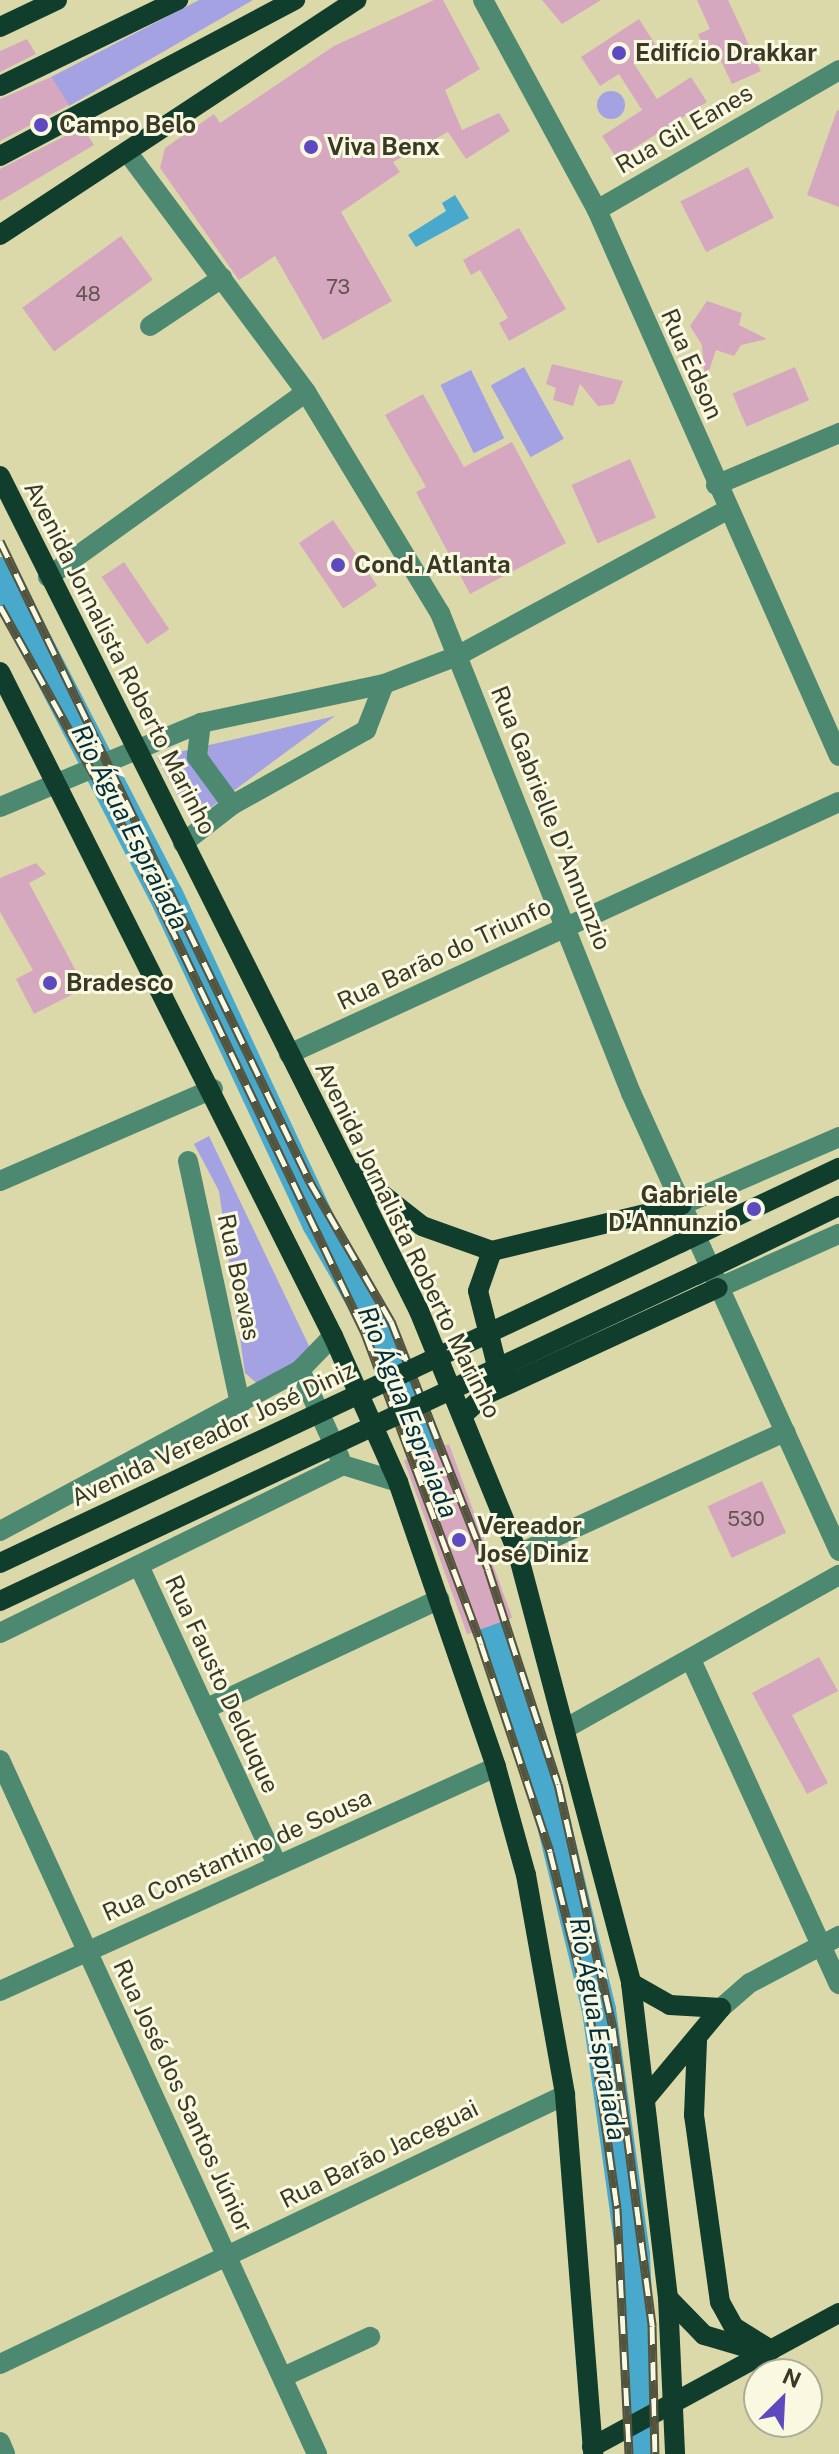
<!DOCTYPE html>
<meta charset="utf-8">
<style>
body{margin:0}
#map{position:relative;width:839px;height:2454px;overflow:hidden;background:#dbd9aa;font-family:"Public Sans",sans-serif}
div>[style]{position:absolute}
.green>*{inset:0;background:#a5a2e3;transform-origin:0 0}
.round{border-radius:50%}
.water>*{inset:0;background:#48a9cd}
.river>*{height:34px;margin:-17px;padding:0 17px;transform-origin:17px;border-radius:17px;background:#48a9cd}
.building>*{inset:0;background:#d6a8c0;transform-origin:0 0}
.minor>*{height:20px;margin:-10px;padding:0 10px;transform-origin:10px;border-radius:10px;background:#4d8971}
.major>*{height:20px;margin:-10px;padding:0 10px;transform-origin:10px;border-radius:10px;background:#113d2d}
.rail>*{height:9px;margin-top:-4.5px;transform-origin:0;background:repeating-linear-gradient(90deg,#f9f8e1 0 18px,#54533c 0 36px);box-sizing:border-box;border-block:2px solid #54533c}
.major-bridge>*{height:20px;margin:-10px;padding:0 10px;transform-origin:10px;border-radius:10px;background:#113d2d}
.dots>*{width:22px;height:22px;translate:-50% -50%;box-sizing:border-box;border:4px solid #f9f8e1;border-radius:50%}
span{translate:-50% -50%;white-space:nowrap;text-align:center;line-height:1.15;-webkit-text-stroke:6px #f9f8e1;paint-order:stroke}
.number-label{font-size:20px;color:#61554c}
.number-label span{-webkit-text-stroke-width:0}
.poi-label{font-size:24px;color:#3a3926;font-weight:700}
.left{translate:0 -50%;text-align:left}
.right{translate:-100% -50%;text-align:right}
.street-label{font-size:24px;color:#3a3926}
.water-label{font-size:26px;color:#002e3d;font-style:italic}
.north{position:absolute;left:743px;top:2358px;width:80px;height:80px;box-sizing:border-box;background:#f9f8e1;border:2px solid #adac96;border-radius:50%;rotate:24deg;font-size:22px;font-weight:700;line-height:32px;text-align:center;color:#3a3926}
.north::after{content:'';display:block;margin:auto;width:28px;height:36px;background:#5e49c1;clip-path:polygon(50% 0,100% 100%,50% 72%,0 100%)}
</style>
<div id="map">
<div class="green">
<i style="clip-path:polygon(199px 0,253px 0,69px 106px,51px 77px)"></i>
<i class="round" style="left:597px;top:91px;width:28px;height:28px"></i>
<i style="left:524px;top:367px;width:82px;height:38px;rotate:61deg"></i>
<i style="left:471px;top:370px;width:76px;height:34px;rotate:64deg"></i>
<i style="clip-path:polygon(335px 716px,191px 822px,157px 757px)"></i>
<i style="clip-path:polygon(209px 1136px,310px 1348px,298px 1368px,260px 1386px,245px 1373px,219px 1191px,194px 1144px)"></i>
</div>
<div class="water">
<i style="clip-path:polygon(455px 195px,469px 218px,416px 247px,408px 235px,446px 211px,442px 203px)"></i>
</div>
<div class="river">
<i style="left:0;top:574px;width:361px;rotate:62.7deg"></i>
<i style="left:166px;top:895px;width:362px;rotate:65deg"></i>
<i style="left:319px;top:1223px;width:119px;rotate:60.2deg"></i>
<i style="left:378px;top:1326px;width:182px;rotate:68.1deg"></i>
<i style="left:477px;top:1583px;width:215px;rotate:71.6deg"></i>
<i style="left:545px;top:1787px;width:229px;rotate:76.4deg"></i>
<i style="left:599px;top:2010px;width:247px;rotate:82.1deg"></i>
<i style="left:633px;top:2255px;width:199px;rotate:87.4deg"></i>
</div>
<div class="building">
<i style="clip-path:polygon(434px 0,443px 0,480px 69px,445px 90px,462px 130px,499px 113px,510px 131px,466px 159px,448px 132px,393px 162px,400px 172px,341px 212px,392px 301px,323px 340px,275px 256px,239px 280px,160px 168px,165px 148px,214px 114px,220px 123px,334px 46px)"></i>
<i style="clip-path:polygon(542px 0,601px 0,562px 24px)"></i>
<i style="clip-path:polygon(697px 0,728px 0,761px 71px,732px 84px,713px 44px,704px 48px,698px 34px,710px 29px)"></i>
<i style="clip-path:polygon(639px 19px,658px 49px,634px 64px,657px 99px,691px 77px,707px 102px,617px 159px,602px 136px,642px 110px,619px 74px,600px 86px,581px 57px)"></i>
<i style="clip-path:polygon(27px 39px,36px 54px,0 72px,0 51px)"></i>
<i style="clip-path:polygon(51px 77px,69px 105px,0 141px,0 99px)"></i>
<i style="clip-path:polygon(837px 110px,839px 111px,839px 207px,807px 195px)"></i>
<i style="clip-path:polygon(83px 127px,94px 145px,0 201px,0 169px)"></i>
<i style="left:748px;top:167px;width:57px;height:76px;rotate:63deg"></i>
<i style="clip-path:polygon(519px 228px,566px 309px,509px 341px,499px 323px,508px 318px,480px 270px,471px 275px,463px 260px)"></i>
<i style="left:121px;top:236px;width:54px;height:122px;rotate:54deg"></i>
<i style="clip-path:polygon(707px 301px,742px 313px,739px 325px,767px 339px,741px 345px,734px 356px,716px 350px,705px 383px,702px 345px,690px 326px)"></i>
<i style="clip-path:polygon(552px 364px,623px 381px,614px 404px,598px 406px,580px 384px,573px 406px,553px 400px,556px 388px,546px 384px)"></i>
<i style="left:795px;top:367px;width:36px;height:68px;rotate:67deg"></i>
<i style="clip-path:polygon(423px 394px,464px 467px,512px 442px,566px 543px,470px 594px,416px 492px,426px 487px,385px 415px)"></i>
<i style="left:630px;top:459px;width:64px;height:64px;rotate:66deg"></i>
<i style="left:333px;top:520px;width:79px;height:41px;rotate:56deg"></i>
<i style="left:124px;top:562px;width:81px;height:27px;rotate:56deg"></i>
<i style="clip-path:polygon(36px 863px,46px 874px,29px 883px,85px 988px,34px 1014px,16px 979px,33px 970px,0 912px,0 878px)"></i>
<i style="left:449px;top:1444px;width:185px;height:48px;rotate:70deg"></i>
<i style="left:762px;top:1481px;width:57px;height:60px;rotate:65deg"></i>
<i style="clip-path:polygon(819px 1657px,838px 1691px,792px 1715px,828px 1783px,807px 1794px,752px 1693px)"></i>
</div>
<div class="minor">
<i style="left:483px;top:0;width:239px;rotate:61.5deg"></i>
<i style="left:597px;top:210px;width:597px;rotate:66.1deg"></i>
<i style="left:128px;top:153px;width:298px;rotate:53.3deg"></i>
<i style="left:306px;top:392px;width:258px;rotate:58.8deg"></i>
<i style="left:440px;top:613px;width:517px;rotate:68.3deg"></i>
<i style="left:631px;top:1093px;width:503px;rotate:65.57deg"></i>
<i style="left:597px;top:210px;width:280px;rotate:-30deg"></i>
<i style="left:150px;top:326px;width:87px;rotate:-33.7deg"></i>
<i style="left:716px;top:485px;width:134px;rotate:-22.9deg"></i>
<i style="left:48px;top:577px;width:317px;rotate:-35.6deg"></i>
<i style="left:201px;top:723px;width:34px;rotate:97deg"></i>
<i style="left:197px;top:757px;width:59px;rotate:53.9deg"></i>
<i style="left:0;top:807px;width:218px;rotate:-22.7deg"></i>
<i style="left:201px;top:723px;width:187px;rotate:-12deg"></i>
<i style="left:384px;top:684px;width:78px;rotate:-21deg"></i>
<i style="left:457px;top:656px;width:307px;rotate:-28.4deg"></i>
<i style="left:183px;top:843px;width:62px;rotate:-37.8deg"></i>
<i style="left:232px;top:805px;width:154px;rotate:-29.2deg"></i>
<i style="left:366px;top:730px;width:49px;rotate:-68.6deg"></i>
<i style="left:289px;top:1054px;width:605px;rotate:-24.62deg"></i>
<i style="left:188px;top:1161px;width:249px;rotate:77.9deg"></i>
<i style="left:0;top:1181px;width:232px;rotate:-23.4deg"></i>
<i style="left:682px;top:1205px;width:171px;rotate:-23.4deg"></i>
<i style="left:718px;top:1288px;width:133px;rotate:-24.1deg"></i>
<i style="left:300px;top:1370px;width:97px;rotate:65.6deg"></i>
<i style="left:0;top:1531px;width:340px;rotate:-28.2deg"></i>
<i style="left:300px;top:1370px;width:47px;rotate:-45.9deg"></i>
<i style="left:518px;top:1554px;width:294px;rotate:-24.6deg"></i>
<i style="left:140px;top:1568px;width:327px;rotate:65.2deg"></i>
<i style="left:0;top:1633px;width:382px;rotate:-26.1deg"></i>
<i style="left:343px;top:1465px;width:58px;rotate:17.2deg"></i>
<i style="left:692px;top:1662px;width:354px;rotate:65.5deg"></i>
<i style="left:205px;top:1709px;width:259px;rotate:-25.1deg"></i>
<i style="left:568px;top:1727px;width:311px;rotate:-29.3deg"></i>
<i style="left:0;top:1760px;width:763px;rotate:65.45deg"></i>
<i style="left:0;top:1991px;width:544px;rotate:-24.3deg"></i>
<i style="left:721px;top:2008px;width:38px;rotate:-41deg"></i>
<i style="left:750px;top:1983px;width:101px;rotate:-27.8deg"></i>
<i style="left:0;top:2364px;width:626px;rotate:-25.46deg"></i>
<i style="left:283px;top:2377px;width:96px;rotate:-24.7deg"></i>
<i style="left:0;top:2442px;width:13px;rotate:67deg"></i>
</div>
<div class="major">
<i style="left:0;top:27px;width:63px;rotate:-25.3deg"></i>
<i style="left:0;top:86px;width:198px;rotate:-25.8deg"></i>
<i style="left:0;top:235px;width:427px;rotate:-33.4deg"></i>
<i style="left:0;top:476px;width:934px;rotate:63.35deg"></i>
<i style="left:419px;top:1311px;width:262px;rotate:67.8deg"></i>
<i style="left:518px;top:1554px;width:444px;rotate:75.2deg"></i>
<i style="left:631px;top:1983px;width:317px;rotate:83.3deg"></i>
<i style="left:668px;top:2298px;width:156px;rotate:87.4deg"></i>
<i style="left:0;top:672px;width:743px;rotate:63.37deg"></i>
<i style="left:333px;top:1336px;width:160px;rotate:66deg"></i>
<i style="left:398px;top:1482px;width:301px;rotate:71deg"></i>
<i style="left:496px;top:1767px;width:112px;rotate:74.5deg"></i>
<i style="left:526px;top:1875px;width:223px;rotate:79.9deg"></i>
<i style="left:565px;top:2095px;width:360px;rotate:85.5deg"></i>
<i style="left:355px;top:1173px;width:85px;rotate:38.3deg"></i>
<i style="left:422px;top:1226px;width:74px;rotate:19.7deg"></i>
<i style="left:492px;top:1251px;width:195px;rotate:-13.6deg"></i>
<i style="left:680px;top:1243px;width:176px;rotate:-25.3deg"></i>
<i style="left:492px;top:1251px;width:42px;rotate:109.3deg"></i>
<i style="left:478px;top:1291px;width:77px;rotate:75.8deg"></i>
<i style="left:497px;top:1366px;width:18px;rotate:49deg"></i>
<i style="left:696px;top:1275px;width:159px;rotate:-25.8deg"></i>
<i style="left:465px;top:1413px;width:27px;rotate:-42deg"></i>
<i style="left:485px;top:1395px;width:256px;rotate:-24.7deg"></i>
<i style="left:631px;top:1983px;width:45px;rotate:29.4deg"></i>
<i style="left:670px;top:2005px;width:51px;rotate:3.4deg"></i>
<i style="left:697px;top:2041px;width:74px;rotate:92.3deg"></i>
<i style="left:694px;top:2115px;width:189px;rotate:82.1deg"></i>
<i style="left:720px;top:2302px;width:29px;rotate:61deg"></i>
<i style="left:734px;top:2327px;width:44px;rotate:31.9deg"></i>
<i style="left:646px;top:2098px;width:117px;rotate:-50.2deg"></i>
<i style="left:668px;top:2298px;width:52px;rotate:45.8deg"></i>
<i style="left:704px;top:2335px;width:60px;rotate:16.3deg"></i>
<i style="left:592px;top:2447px;width:281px;rotate:-28.5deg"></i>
</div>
<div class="rail">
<i style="left:0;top:541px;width:712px;rotate:64.19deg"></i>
<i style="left:310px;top:1182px;width:161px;rotate:59.8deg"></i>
<i style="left:391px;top:1321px;width:266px;rotate:68.6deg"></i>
<i style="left:488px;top:1569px;width:226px;rotate:72deg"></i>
<i style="left:558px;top:1784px;width:250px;rotate:77.3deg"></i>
<i style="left:613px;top:2028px;width:301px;rotate:82.5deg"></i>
<i style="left:652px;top:2326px;width:128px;rotate:88.7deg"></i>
<i style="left:0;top:606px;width:251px;rotate:60.9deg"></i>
<i style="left:122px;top:825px;width:563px;rotate:64.44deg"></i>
<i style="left:365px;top:1333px;width:332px;rotate:69.5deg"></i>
<i style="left:481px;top:1644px;width:219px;rotate:71.6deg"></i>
<i style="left:550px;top:1852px;width:162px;rotate:76deg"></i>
<i style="left:589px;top:2009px;width:201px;rotate:82deg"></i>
<i style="left:617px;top:2208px;width:246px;rotate:87.2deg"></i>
</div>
<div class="major-bridge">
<i style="left:0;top:156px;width:334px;rotate:-27.9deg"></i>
<i style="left:0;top:1563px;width:752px;rotate:-25.2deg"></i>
<i style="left:0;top:1601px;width:769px;rotate:-25.1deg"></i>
</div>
<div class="dots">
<i style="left:619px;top:53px;background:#5e49c1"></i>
<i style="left:41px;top:125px;background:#5e49c1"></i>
<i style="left:311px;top:147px;background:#5e49c1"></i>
<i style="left:338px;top:565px;background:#5e49c1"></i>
<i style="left:50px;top:983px;background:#5e49c1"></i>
<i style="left:754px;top:1209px;background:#5e49c1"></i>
<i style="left:459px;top:1540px;background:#5e49c1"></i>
</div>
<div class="number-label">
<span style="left:338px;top:287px">73</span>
<span style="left:88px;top:294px">48</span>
<span style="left:746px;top:1519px">530</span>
</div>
<div class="poi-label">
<span class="left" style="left:635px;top:53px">Edifício Drakkar</span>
<span class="left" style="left:59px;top:125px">Campo Belo</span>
<span class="left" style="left:327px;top:147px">Viva Benx</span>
<span class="left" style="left:354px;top:565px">Cond. Atlanta</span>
<span class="left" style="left:66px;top:983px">Bradesco</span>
<span class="right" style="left:738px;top:1209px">Gabriele<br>D'Annunzio</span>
<span class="left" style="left:477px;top:1540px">Vereador<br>José Diniz</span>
</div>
<div class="street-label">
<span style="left:684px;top:129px;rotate:-30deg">Rua Gil Eanes</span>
<span style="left:692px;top:364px;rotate:66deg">Rua Edson</span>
<span style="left:120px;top:658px;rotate:63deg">Avenida Jornalista Roberto Marinho</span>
<span style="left:551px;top:818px;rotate:68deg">Rua Gabrielle D'Annunzio</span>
<span style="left:444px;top:954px;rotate:-25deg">Rua Barão do Triunfo</span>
<span style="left:408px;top:1240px;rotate:64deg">Avenida Jornalista Roberto Marinho</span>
<span style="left:239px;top:1277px;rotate:78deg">Rua Boavas</span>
<span style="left:213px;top:1434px;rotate:-25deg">Avenida Vereador José Diniz</span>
<span style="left:222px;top:1684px;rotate:65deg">Rua Fausto Delduque</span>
<span style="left:237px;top:1855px;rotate:-24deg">Rua Constantino de Sousa</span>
<span style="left:183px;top:2096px;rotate:65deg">Rua José dos Santos Júnior</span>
<span style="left:379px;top:2154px;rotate:-26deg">Rua Barão Jaceguai</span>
</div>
<div class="water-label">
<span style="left:130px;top:827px;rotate:63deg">Rio Água Espraiada</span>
<span style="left:408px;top:1412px;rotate:68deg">Rio Água Espraiada</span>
<span style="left:598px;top:2029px;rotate:80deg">Rio Água Espraiada</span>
</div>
<div class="north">N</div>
</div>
